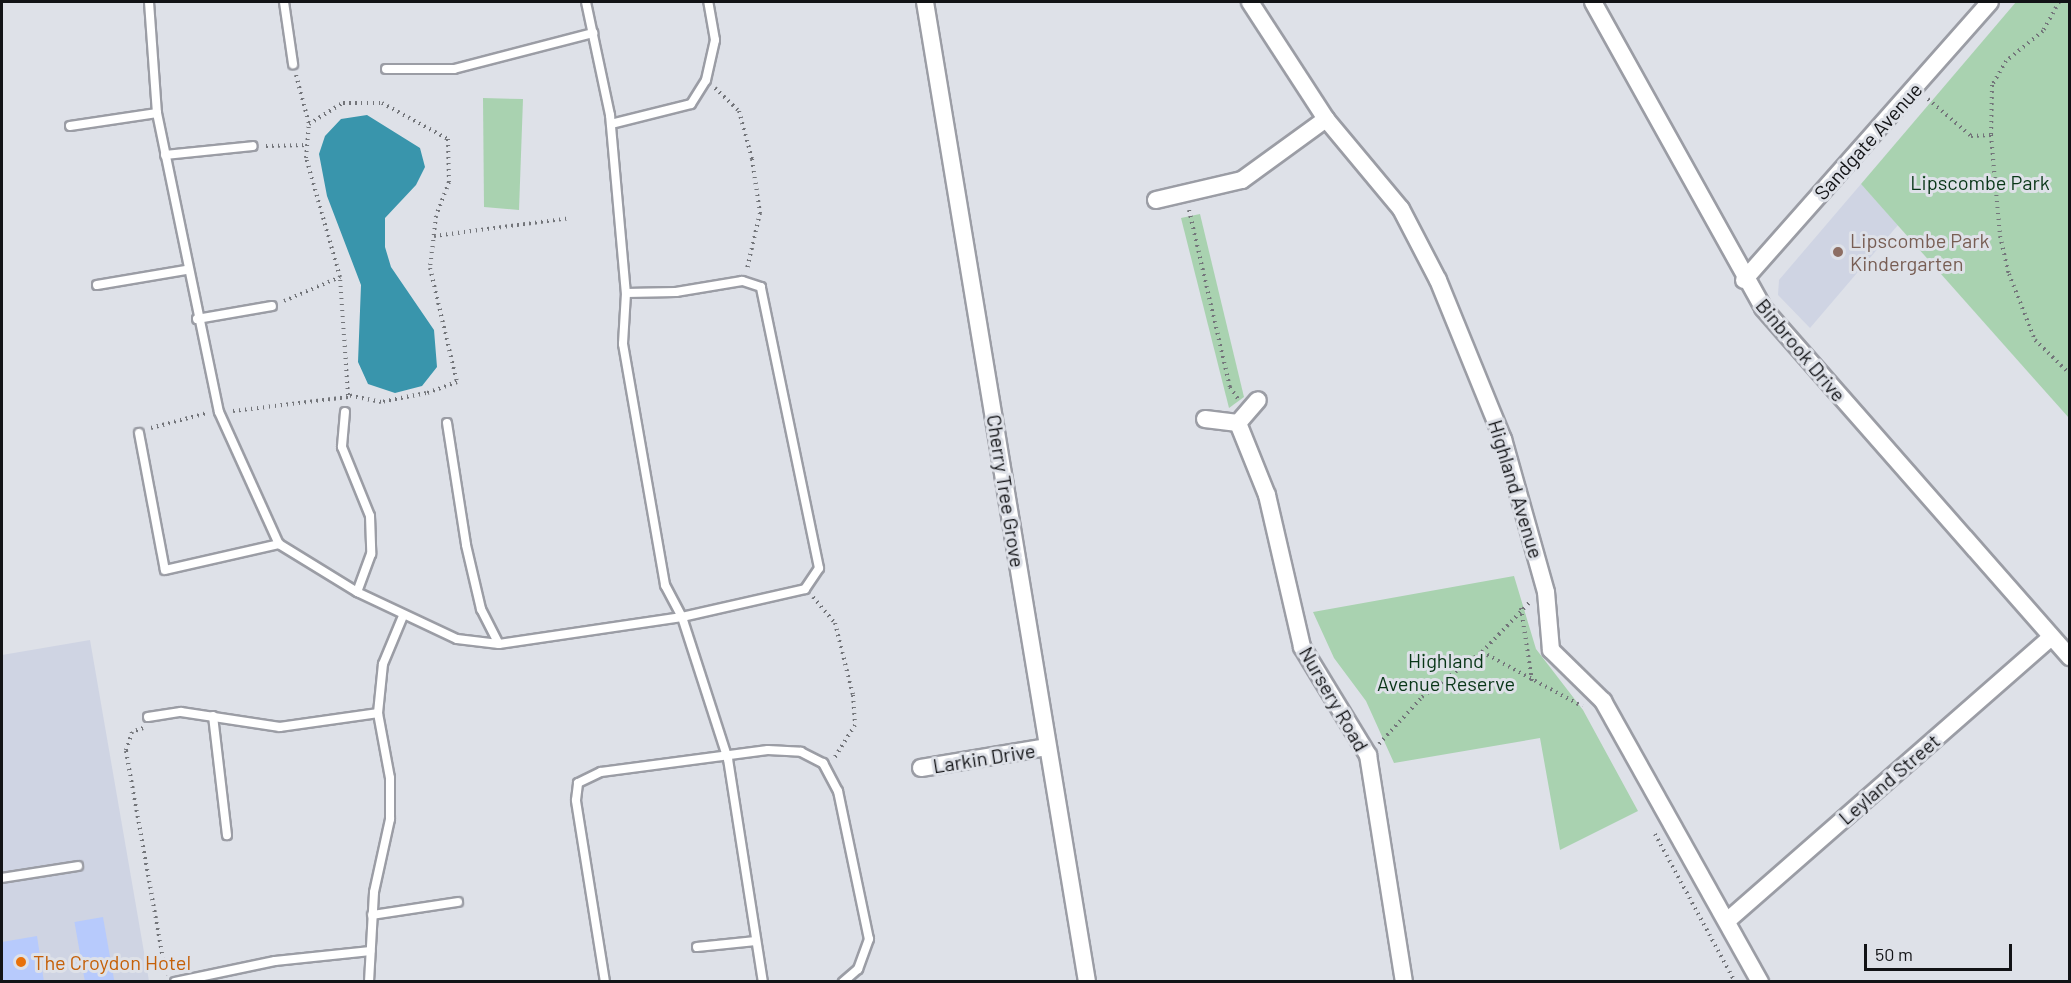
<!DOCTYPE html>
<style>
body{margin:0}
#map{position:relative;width:2071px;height:983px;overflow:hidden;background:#dee1e8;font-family:Barlow,sans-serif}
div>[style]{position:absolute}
.built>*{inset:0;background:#cfd4e3}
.green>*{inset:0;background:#a9d2b0}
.water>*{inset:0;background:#3995ac}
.building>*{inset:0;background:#b7cafc;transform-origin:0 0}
.path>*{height:4px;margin-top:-2px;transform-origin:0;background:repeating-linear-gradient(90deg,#73757a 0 1.5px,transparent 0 6px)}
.roads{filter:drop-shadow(2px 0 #9b9da5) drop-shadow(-2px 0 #9b9da5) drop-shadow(0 2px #9b9da5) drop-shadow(0 -2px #9b9da5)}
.lane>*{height:8px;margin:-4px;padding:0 4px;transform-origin:4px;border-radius:4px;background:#fff}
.street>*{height:16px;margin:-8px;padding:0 8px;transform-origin:8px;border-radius:8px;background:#fff}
.dots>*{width:16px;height:16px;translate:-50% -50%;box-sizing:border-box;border:3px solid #dee1e8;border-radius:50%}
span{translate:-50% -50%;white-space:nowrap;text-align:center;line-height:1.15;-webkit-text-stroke:6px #dee1e8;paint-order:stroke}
.street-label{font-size:20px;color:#121316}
.park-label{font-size:20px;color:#083617}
.education-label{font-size:20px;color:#785e54}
.left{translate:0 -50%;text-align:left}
.food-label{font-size:20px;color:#c56008}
.frame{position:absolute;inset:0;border:3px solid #121316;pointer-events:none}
.scale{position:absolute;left:1864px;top:944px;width:148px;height:27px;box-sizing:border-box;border:3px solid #121316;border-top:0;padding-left:8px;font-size:18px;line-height:21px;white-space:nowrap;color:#121316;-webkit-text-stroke:4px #dee1e8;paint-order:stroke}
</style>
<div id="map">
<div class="built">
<i style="clip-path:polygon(1861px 184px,1898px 225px,1810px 328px,1778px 295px,1779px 280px)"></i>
<i style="clip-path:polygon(90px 640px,149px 981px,2px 982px,2px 655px)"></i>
</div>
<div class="green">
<i style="clip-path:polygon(2016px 2px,2069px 2px,2069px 418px,1861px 184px)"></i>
<i style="clip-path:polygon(483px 98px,523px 99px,519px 210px,484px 207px)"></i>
<i style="clip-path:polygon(1200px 214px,1244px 397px,1229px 408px,1181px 218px)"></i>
<i style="clip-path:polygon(1514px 576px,1536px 649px,1583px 710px,1638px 811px,1560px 850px,1540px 738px,1394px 763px,1366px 701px,1334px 658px,1313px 612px)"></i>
</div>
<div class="water">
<i style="clip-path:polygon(367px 115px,420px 148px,425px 167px,416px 185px,385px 218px,385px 247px,391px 267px,434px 330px,437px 367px,422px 386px,395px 393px,368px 384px,358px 362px,361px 285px,327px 196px,319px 154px,325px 136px,341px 119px)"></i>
</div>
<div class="building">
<i style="left:103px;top:917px;width:66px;height:29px;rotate:80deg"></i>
<i style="clip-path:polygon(37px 936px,44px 982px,2px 982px,2px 942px)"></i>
</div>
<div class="path">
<i style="left:2059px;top:2px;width:33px;rotate:119deg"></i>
<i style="left:2043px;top:31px;width:48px;rotate:141deg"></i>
<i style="left:2006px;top:61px;width:28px;rotate:120deg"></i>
<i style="left:1992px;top:85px;width:50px;rotate:91.1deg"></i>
<i style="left:1991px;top:135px;width:101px;rotate:84.9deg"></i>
<i style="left:2000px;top:236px;width:39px;rotate:77deg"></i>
<i style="left:2009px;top:274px;width:71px;rotate:68.5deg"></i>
<i style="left:2035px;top:340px;width:49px;rotate:44.2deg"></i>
<i style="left:296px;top:75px;width:51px;rotate:75.1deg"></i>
<i style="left:715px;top:88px;width:33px;rotate:44deg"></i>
<i style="left:739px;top:111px;width:50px;rotate:74.8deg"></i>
<i style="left:752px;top:159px;width:55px;rotate:81.6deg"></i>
<i style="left:760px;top:213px;width:57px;rotate:103.1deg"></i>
<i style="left:1928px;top:99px;width:57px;rotate:40.7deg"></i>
<i style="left:1971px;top:136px;width:20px;rotate:-3deg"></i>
<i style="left:343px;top:103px;width:39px"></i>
<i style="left:382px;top:103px;width:75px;rotate:28.6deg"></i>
<i style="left:448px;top:139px;width:43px;rotate:88.7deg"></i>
<i style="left:449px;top:182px;width:36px;rotate:111deg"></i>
<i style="left:436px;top:216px;width:52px;rotate:96.6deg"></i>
<i style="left:430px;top:268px;width:117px;rotate:76.7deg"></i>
<i style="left:457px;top:382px;width:33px;rotate:160deg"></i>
<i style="left:426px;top:393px;width:46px;rotate:168.7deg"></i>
<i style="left:381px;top:402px;width:34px;rotate:-168deg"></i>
<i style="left:348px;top:395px;width:118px;rotate:-93.9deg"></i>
<i style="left:340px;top:277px;width:124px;rotate:-105.9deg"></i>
<i style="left:306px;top:158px;width:34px;rotate:-85deg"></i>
<i style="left:309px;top:124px;width:40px;rotate:-32deg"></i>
<i style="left:266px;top:146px;width:41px;rotate:-1.4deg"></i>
<i style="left:1189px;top:210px;width:182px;rotate:77deg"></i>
<i style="left:1230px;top:387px;width:14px;rotate:56deg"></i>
<i style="left:434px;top:236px;width:137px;rotate:-7.5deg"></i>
<i style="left:284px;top:301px;width:61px;rotate:-23.2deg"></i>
<i style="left:233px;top:411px;width:116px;rotate:-6.9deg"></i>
<i style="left:151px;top:428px;width:58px;rotate:-15deg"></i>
<i style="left:813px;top:597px;width:34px;rotate:50deg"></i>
<i style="left:835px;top:623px;width:74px;rotate:76deg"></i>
<i style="left:853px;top:695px;width:30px;rotate:86deg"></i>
<i style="left:855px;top:725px;width:40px;rotate:122deg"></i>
<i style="left:1521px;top:608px;width:74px;rotate:81.4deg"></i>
<i style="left:1482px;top:652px;width:114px;rotate:28.4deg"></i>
<i style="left:143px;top:728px;width:12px;rotate:160deg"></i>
<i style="left:132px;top:732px;width:20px;rotate:108deg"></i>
<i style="left:126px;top:751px;width:228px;rotate:79.9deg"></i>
<i style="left:1379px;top:744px;width:64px;rotate:-47.5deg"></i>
<i style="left:1422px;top:697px;width:75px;rotate:-36.9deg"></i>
<i style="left:1482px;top:652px;width:69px;rotate:-46.2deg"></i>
<i style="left:1655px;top:834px;width:168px;rotate:61.6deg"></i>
</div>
<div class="roads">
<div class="lane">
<i style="left:149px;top:2px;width:111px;rotate:85.9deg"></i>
<i style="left:157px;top:113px;width:305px;rotate:78.3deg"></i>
<i style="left:219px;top:412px;width:145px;rotate:65.6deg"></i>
<i style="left:279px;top:544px;width:92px;rotate:31.6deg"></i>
<i style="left:357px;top:592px;width:110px;rotate:25.2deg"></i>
<i style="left:457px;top:639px;width:42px;rotate:6.8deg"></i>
<i style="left:499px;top:644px;width:185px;rotate:-8.4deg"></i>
<i style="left:682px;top:617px;width:126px;rotate:-12.8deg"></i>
<i style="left:805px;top:589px;width:25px;rotate:-56deg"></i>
<i style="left:819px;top:568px;width:287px;rotate:-101.7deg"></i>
<i style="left:761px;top:287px;width:20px;rotate:-162deg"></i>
<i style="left:742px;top:281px;width:67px;rotate:170.5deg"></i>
<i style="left:676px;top:292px;width:50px;rotate:178.9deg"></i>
<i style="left:284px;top:2px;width:63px;rotate:81.7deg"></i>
<i style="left:586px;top:2px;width:116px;rotate:78deg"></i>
<i style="left:610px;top:115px;width:179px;rotate:84.9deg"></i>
<i style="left:626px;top:293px;width:51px;rotate:93.4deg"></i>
<i style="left:623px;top:344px;width:245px;rotate:80.1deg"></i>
<i style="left:665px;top:585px;width:36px;rotate:62deg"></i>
<i style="left:682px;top:617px;width:149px;rotate:72.1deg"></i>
<i style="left:728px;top:759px;width:226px;rotate:81.1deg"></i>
<i style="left:386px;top:69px;width:68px"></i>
<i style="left:454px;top:69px;width:144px;rotate:-14.5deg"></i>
<i style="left:611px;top:124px;width:82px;rotate:-14deg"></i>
<i style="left:691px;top:104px;width:28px;rotate:-58deg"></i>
<i style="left:706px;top:80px;width:41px;rotate:-77.3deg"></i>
<i style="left:715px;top:40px;width:39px;rotate:-100deg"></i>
<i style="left:70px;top:126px;width:88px;rotate:-8.5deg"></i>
<i style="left:165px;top:155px;width:88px;rotate:-5.8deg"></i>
<i style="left:97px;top:285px;width:90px;rotate:-9.6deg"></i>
<i style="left:197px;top:319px;width:76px;rotate:-9.8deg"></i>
<i style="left:345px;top:412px;width:35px;rotate:95deg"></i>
<i style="left:342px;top:447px;width:74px;rotate:67.9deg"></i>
<i style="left:370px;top:516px;width:38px;rotate:88deg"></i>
<i style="left:371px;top:554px;width:40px;rotate:110.2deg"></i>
<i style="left:447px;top:423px;width:123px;rotate:81.1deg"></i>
<i style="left:466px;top:545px;width:66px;rotate:76.8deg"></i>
<i style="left:481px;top:609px;width:39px;rotate:63deg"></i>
<i style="left:139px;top:433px;width:139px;rotate:79.3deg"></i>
<i style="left:165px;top:570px;width:117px;rotate:-12.8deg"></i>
<i style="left:213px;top:716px;width:120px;rotate:83.3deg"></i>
<i style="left:148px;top:717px;width:33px;rotate:-9deg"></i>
<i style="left:181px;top:712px;width:100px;rotate:8.6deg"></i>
<i style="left:280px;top:727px;width:99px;rotate:-8.1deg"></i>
<i style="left:2px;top:878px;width:77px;rotate:-9deg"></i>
<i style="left:372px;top:915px;width:87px;rotate:-8.6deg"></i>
<i style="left:697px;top:947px;width:59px;rotate:-5.8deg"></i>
<i style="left:175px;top:982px;width:102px;rotate:-11.9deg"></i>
<i style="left:275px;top:961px;width:96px;rotate:-6deg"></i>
<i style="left:369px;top:982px;width:90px;rotate:-86.8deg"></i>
<i style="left:374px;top:892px;width:75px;rotate:-77.6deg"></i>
<i style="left:390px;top:819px;width:41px;rotate:-90deg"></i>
<i style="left:390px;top:778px;width:66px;rotate:-100.5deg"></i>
<i style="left:378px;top:713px;width:49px;rotate:-84.2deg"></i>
<i style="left:383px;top:664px;width:52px;rotate:-67.4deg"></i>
<i style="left:605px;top:982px;width:184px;rotate:-99.1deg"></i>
<i style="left:576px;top:800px;width:17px;rotate:-83deg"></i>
<i style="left:578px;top:783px;width:25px;rotate:-26deg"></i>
<i style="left:601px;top:772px;width:168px;rotate:-7.5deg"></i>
<i style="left:768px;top:750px;width:33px;rotate:3deg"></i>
<i style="left:801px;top:752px;width:25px;rotate:27deg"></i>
<i style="left:823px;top:763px;width:32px;rotate:62deg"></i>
<i style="left:838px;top:791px;width:151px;rotate:78.2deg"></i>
<i style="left:869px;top:939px;width:32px;rotate:110deg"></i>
<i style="left:858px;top:969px;width:20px;rotate:139deg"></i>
</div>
<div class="street">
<i style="left:925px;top:2px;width:993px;rotate:80.61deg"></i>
<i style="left:1250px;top:2px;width:140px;rotate:57deg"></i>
<i style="left:1326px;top:119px;width:117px;rotate:50.2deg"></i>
<i style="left:1401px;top:209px;width:80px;rotate:62.5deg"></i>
<i style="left:1438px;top:280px;width:172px;rotate:67.8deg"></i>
<i style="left:1503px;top:439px;width:159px;rotate:74.3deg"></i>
<i style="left:1546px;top:592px;width:58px;rotate:85.1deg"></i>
<i style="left:1551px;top:650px;width:73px;rotate:44.4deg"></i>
<i style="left:1603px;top:701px;width:322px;rotate:60.8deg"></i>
<i style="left:1593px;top:2px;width:350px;rotate:60.9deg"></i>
<i style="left:1763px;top:308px;width:465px;rotate:48.7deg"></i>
<i style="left:1156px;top:200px;width:88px;rotate:-13.1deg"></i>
<i style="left:1242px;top:180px;width:104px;rotate:-36deg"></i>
<i style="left:1744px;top:280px;width:371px;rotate:-48.5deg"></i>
<i style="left:1205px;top:419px;width:33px;rotate:7deg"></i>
<i style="left:1238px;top:423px;width:30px;rotate:-49deg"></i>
<i style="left:1238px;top:423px;width:78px;rotate:68.1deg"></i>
<i style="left:1267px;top:495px;width:156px;rotate:77deg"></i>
<i style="left:1302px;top:647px;width:127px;rotate:58.6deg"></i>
<i style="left:1368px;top:755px;width:230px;rotate:81deg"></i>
<i style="left:921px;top:768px;width:127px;rotate:-9.5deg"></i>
<i style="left:1727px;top:921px;width:431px;rotate:-41.2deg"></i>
</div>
</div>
<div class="dots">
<i style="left:1838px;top:252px;background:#8d6e63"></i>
<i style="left:21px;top:962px;background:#e8710a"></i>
</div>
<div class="street-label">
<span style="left:1868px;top:141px;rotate:-48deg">Sandgate Avenue</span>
<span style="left:1801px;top:350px;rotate:50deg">Binbrook Drive</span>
<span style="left:1516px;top:489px;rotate:73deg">Highland Avenue</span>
<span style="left:1006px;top:491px;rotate:81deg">Cherry Tree Grove</span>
<span style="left:1334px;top:699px;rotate:60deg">Nursery Road</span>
<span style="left:984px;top:758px;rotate:-9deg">Larkin Drive</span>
<span style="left:1889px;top:779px;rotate:-41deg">Leyland Street</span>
</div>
<div class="park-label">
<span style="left:1980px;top:182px">Lipscombe Park</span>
<span style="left:1446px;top:672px">Highland<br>Avenue Reserve</span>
</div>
<div class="education-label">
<span class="left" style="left:1850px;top:252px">Lipscombe Park<br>Kindergarten</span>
</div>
<div class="food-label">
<span class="left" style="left:33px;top:962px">The Croydon Hotel</span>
</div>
<div class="frame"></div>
<div class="scale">50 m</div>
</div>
